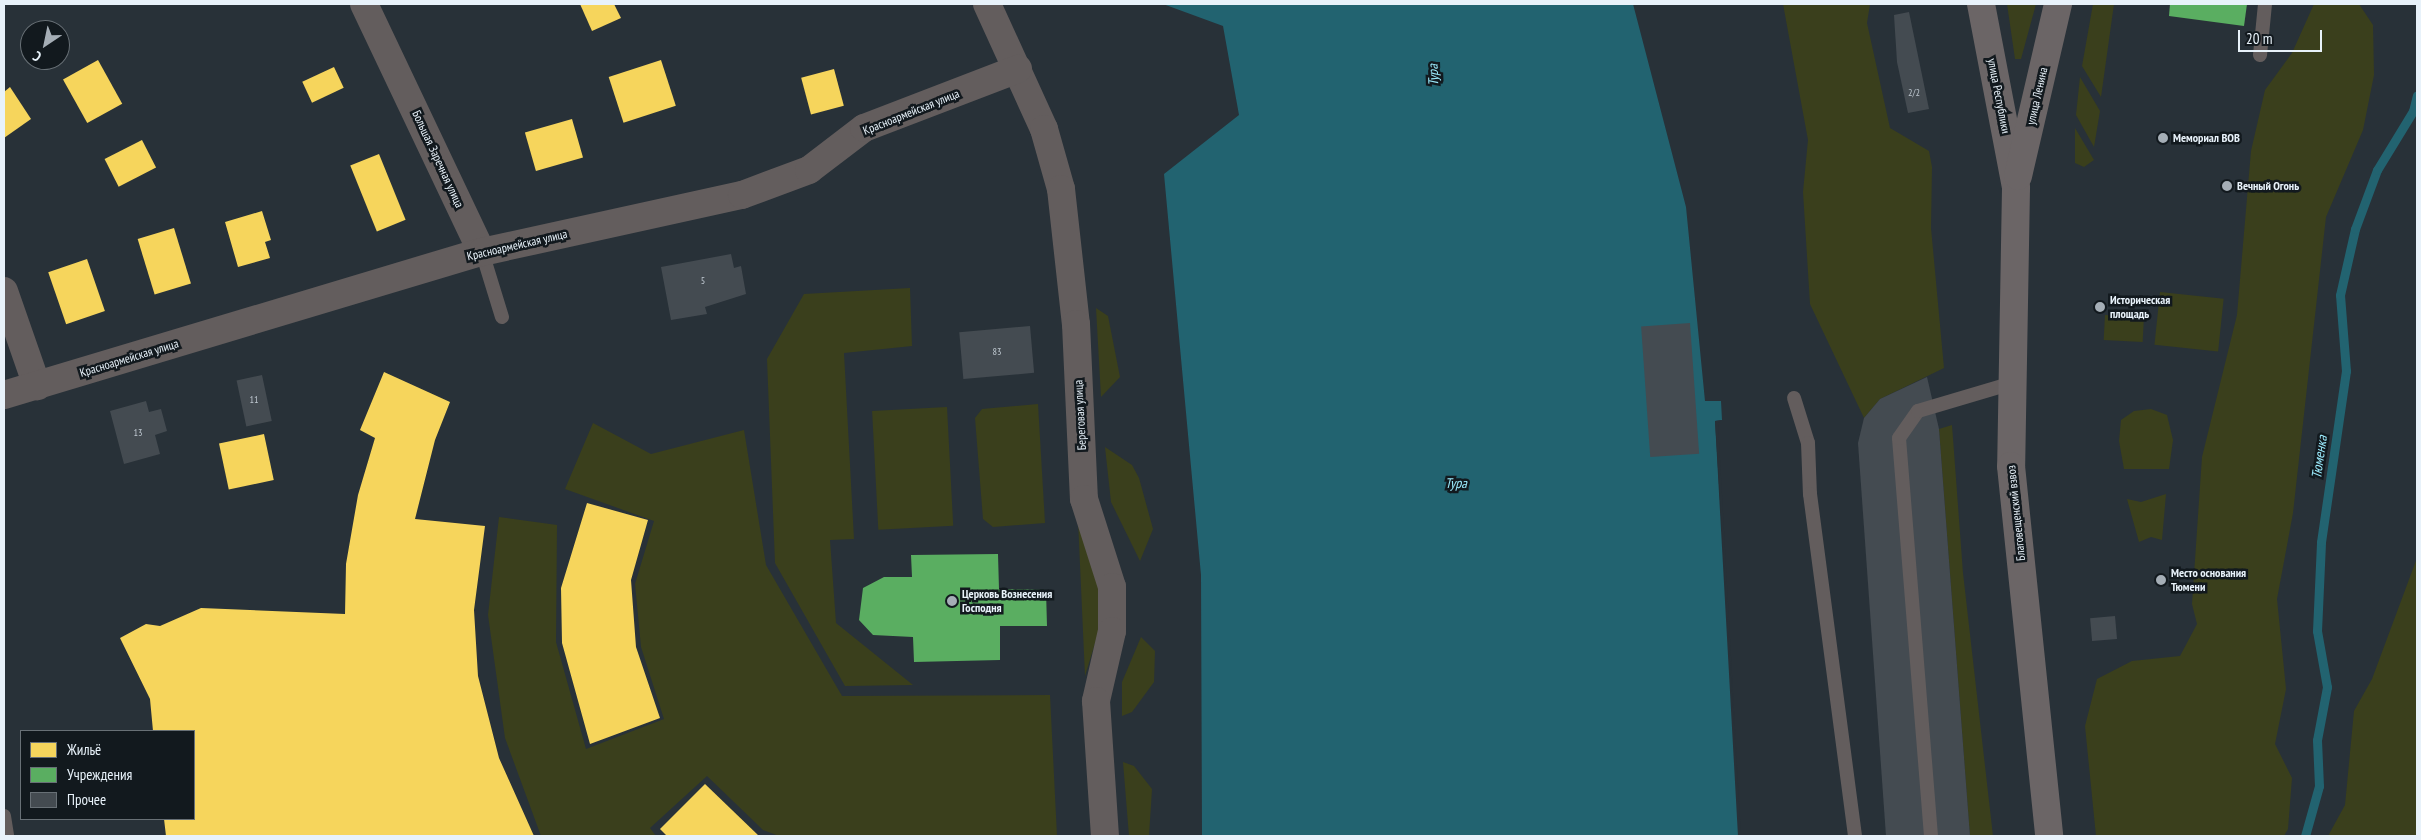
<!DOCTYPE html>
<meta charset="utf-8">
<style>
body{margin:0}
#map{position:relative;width:2421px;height:840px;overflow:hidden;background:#283138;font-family:"PT Sans Narrow",sans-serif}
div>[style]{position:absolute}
.green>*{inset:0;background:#3a3f1c;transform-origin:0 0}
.water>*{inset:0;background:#226370}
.pier>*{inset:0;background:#283138}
.homes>*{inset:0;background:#f6d55c;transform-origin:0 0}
.public>*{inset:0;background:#5aae61}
.stream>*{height:9px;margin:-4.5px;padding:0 4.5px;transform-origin:4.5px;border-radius:4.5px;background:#226370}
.building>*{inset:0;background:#444b51;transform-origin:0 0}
.service>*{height:14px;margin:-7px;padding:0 7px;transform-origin:7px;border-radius:7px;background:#635d5d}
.minor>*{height:28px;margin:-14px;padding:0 14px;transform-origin:14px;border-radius:14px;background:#635d5d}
.primary>*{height:28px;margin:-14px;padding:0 14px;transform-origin:14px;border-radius:14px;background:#6b6566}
.dots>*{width:14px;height:14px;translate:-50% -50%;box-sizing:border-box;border:2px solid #12191e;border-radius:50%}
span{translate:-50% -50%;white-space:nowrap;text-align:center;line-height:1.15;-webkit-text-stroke:5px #12191e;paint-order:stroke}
.number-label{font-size:10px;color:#bfc8d0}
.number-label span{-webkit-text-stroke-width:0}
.street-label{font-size:12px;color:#e8f2fa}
.poi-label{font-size:12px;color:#e8f2fa;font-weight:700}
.left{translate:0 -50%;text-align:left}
.water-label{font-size:14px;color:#9beafc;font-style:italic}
.frame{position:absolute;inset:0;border:5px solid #e8f2fa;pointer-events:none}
.legend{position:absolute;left:20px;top:730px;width:175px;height:90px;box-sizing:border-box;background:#12191e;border:1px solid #687076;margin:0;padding:6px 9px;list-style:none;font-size:15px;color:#e8f2fa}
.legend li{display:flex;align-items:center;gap:10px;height:25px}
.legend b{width:25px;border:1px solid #687076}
.north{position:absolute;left:20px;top:20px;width:50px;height:50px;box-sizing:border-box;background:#12191e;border:1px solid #687076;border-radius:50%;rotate:214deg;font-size:14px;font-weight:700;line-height:20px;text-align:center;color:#e8f2fa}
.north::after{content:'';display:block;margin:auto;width:18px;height:22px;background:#a5aeb6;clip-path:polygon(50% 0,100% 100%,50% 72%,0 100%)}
.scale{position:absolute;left:2238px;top:30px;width:84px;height:22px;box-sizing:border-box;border:2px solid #e8f2fa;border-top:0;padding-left:6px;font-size:15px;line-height:18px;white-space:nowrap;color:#e8f2fa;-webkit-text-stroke:4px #12191e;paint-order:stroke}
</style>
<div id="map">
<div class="green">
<i style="clip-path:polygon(1783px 4px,1870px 4px,1867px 23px,1890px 128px,1929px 151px,1932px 167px,1931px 228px,1944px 368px,1880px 399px,1864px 418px,1810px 304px,1803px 192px,1808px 140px)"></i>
<i style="clip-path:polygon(2007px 4px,2036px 4px,2021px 59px,2015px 59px)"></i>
<i style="clip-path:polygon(2093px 4px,2114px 4px,2101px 97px,2082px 66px)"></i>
<i style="clip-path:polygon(2314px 4px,2359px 4px,2373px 25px,2374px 75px,2363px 130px,2326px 217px,2293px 513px,2277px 599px,2286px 689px,2275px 744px,2292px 778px,2288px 829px,2284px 836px,2096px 836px,2085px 726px,2097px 679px,2132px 661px,2180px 656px,2197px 624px,2192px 604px,2202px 457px,2237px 315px,2251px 151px,2265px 90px,2292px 53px)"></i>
<i style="clip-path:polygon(2080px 77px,2100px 111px,2094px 147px,2076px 115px)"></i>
<i style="clip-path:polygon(2075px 128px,2094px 160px,2084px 167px,2075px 163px)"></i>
<i style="clip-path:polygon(910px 288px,912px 346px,844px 353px,854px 539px,830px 540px,836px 623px,913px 685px,845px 686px,775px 563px,767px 359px,804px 294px)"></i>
<i style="left:2160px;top:292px;width:64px;height:53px;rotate:6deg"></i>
<i style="clip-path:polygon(1096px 308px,1108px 316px,1120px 377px,1101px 397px)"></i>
<i style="left:2105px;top:315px;width:39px;height:25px;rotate:3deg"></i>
<i style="clip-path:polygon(1038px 404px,1045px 523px,993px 527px,983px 519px,975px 418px,982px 409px)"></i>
<i style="left:947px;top:407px;width:119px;height:75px;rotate:87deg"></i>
<i style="clip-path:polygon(2151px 409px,2167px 415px,2173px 440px,2169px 469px,2124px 469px,2119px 441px,2121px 420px,2134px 411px)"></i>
<i style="clip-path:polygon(593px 423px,651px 454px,744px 430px,766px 565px,842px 696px,1050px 695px,1057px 836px,779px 836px,763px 830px,707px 776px,650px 828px,656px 836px,541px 836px,505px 738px,488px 615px,499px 517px,557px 525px,556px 642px,586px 749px,664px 719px,641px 647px,635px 584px,654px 521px,565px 489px)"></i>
<i style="clip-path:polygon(1952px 425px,1963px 573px,1993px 836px,1970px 836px,1939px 429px)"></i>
<i style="clip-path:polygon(1105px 447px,1132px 465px,1139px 478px,1153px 529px,1140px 561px,1111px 502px)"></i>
<i style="clip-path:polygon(2166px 494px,2162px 540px,2151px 537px,2139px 542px,2127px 499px,2141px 502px)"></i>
<i style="clip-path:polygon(1078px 520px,1095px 557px,1102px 620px,1085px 676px)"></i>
<i style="clip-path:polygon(2417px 558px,2417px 836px,2328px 836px,2345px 805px,2354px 711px,2372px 679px)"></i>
<i style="clip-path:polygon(1141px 637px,1155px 651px,1154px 682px,1132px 712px,1122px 716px,1122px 682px)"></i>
<i style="clip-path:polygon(1123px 762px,1134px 766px,1152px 789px,1149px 836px,1129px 836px)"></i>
</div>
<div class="water">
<i style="clip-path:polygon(1163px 4px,1633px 4px,1686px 207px,1705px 401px,1721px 401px,1722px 420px,1715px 421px,1738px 836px,1202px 836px,1201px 575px,1164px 174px,1239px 115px,1223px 26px)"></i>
</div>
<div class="pier">
<i style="clip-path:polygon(1722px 420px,1718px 423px,1741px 836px,1715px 421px)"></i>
</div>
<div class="homes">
<i style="clip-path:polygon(580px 4px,614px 4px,621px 18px,592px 31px)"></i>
<i style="left:98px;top:60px;width:50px;height:40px;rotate:61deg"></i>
<i style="left:661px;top:60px;width:48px;height:55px;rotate:72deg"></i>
<i style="left:334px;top:67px;width:23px;height:35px;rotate:65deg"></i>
<i style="left:834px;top:69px;width:38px;height:34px;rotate:75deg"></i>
<i style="clip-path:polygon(10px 87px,31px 119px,4px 138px,4px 92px)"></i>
<i style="left:572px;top:119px;width:40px;height:49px;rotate:74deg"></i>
<i style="left:142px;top:140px;width:31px;height:42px;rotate:63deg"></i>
<i style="left:379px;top:154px;width:71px;height:31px;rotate:68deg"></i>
<i style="clip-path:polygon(262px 211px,271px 240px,265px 242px,270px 258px,238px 267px,225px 222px)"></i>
<i style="left:174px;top:228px;width:58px;height:38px;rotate:73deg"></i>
<i style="left:87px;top:259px;width:55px;height:41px;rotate:71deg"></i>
<i style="clip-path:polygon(384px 372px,450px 402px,435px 440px,415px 519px,485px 526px,474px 610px,478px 676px,499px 758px,534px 836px,166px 836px,164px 819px,194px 819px,194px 731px,153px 731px,150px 699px,120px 638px,146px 624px,160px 626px,201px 608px,345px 614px,346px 564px,358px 495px,375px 438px,360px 430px)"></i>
<i style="left:264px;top:434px;width:47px;height:46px;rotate:78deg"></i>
<i style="clip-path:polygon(587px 503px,648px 520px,631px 580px,636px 647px,660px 718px,590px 744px,562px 643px,561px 588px)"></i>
<i style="clip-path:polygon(705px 784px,759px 836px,667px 836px,660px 829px)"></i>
</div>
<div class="public">
<i style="clip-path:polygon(2170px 4px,2247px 4px,2244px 26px,2169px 16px)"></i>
<i style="clip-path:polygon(998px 554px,999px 589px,1046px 590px,1047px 626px,1000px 626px,1000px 660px,914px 662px,913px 637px,873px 635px,859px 620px,863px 588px,884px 577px,912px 577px,911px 555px)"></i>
</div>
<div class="stream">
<i style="left:2305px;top:836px;width:52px;rotate:-74.4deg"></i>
<i style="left:2319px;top:786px;width:46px;rotate:-92.5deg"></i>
<i style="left:2317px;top:740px;width:54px;rotate:-79.3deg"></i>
<i style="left:2327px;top:687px;width:57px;rotate:-100.1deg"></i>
<i style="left:2317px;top:631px;width:89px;rotate:-87.4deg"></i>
<i style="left:2321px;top:542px;width:173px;rotate:-81.7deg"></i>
<i style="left:2346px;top:371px;width:76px;rotate:-94.5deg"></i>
<i style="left:2340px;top:295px;width:68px;rotate:-77.2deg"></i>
<i style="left:2355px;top:229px;width:63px;rotate:-69.6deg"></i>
<i style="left:2377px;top:170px;width:69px;rotate:-58.6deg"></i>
<i style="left:2413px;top:111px;width:16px;rotate:-76deg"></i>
</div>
<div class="building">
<i style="clip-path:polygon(1909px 12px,1929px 109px,1908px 113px,1897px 62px,1894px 15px)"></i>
<i style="clip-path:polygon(731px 254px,734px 268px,741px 266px,746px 294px,705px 307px,707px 314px,671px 320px,661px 267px)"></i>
<i style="left:1690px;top:323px;width:131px;height:49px;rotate:86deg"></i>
<i style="left:1030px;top:326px;width:47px;height:71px;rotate:85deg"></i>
<i style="left:262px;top:375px;width:47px;height:26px;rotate:78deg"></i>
<i style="clip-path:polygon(1927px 377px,1939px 429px,1970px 836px,1886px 836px,1858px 443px,1864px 418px,1880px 399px)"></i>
<i style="clip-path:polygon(146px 401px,149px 412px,161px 409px,167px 431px,155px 435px,160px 454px,124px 464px,110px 411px)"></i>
<i style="left:2115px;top:616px;width:23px;height:25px;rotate:85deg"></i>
</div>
<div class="service">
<i style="left:2260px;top:55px;width:51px;rotate:-84.4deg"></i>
<i style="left:482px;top:252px;width:68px;rotate:72.9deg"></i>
<i style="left:1794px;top:398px;width:47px;rotate:72.7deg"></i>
<i style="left:1808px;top:443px;width:51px;rotate:87.8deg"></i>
<i style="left:1810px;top:494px;width:345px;rotate:82.5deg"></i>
<i style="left:4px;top:816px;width:20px;rotate:81deg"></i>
<i style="left:1931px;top:836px;width:399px;rotate:-94.6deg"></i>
<i style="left:1899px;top:438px;width:33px;rotate:-55deg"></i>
<i style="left:1918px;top:411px;width:95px;rotate:-16.5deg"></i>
</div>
<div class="minor">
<i style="left:364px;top:4px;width:275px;rotate:64.6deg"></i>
<i style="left:987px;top:4px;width:137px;rotate:65.5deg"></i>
<i style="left:1044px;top:129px;width:62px;rotate:74.2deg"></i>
<i style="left:1061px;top:189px;width:136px;rotate:83.7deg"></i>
<i style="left:1076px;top:324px;width:175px;rotate:87.4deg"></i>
<i style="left:1084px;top:499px;width:92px;rotate:72.3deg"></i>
<i style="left:1112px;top:587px;width:44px;rotate:90deg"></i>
<i style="left:1112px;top:631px;width:72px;rotate:102.9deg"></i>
<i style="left:1096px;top:701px;width:135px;rotate:86.2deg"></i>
<i style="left:4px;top:291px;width:101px;rotate:70.8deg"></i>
<i style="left:4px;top:395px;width:499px;rotate:-16.7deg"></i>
<i style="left:482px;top:252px;width:266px;rotate:-12.4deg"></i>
<i style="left:742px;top:195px;width:72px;rotate:-20.5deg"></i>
<i style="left:809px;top:170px;width:69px;rotate:-37.4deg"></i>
<i style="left:864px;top:128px;width:165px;rotate:-21deg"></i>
</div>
<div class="primary">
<i style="left:1981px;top:4px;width:187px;rotate:79.2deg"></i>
<i style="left:2016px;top:188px;width:278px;rotate:91deg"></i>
<i style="left:2011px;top:466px;width:372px;rotate:84.1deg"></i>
<i style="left:2018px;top:176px;width:177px;rotate:-76.9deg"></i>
</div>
<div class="dots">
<i style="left:2163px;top:138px;background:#a5aeb6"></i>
<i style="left:2227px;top:186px;background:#a5aeb6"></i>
<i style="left:2100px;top:307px;background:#a5aeb6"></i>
<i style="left:2161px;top:580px;background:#a5aeb6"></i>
<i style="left:952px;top:601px;background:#a5aeb6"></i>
</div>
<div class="number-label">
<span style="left:1914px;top:93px">2/2</span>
<span style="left:703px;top:281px">5</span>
<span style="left:997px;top:352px">83</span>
<span style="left:254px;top:400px">11</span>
<span style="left:138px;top:433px">13</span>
</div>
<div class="street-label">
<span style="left:1999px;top:96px;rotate:79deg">улица Республики</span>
<span style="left:2037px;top:96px;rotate:-77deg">улица Ленина</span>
<span style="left:911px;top:112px;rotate:-22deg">Красноармейская улица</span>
<span style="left:438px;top:159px;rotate:65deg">Большая Заречная улица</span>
<span style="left:517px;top:245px;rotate:-13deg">Красноармейская улица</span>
<span style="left:129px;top:358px;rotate:-17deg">Красноармейская улица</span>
<span style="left:1080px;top:415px;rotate:-93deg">Береговая улица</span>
<span style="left:2016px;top:513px;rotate:-96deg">Благовещенский взвоз</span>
</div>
<div class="poi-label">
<span class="left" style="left:2173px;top:138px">Мемориал ВОВ</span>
<span class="left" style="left:2237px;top:186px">Вечный Огонь</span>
<span class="left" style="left:2110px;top:307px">Историческая<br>площадь</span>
<span class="left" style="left:2171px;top:580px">Место основания<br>Тюмени</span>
<span class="left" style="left:962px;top:601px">Церковь Вознесения<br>Господня</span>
</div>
<div class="water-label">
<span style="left:1433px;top:75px;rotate:-92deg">Тура</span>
<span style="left:2319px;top:457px;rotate:-82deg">Тюменка</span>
<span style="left:1456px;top:483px">Тура</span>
</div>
<div class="frame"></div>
<ul class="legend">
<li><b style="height:14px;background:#f6d55c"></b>Жильё</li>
<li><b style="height:14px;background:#5aae61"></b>Учреждения</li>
<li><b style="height:14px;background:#444b51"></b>Прочее</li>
</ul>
<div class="north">С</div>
<div class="scale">20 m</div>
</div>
